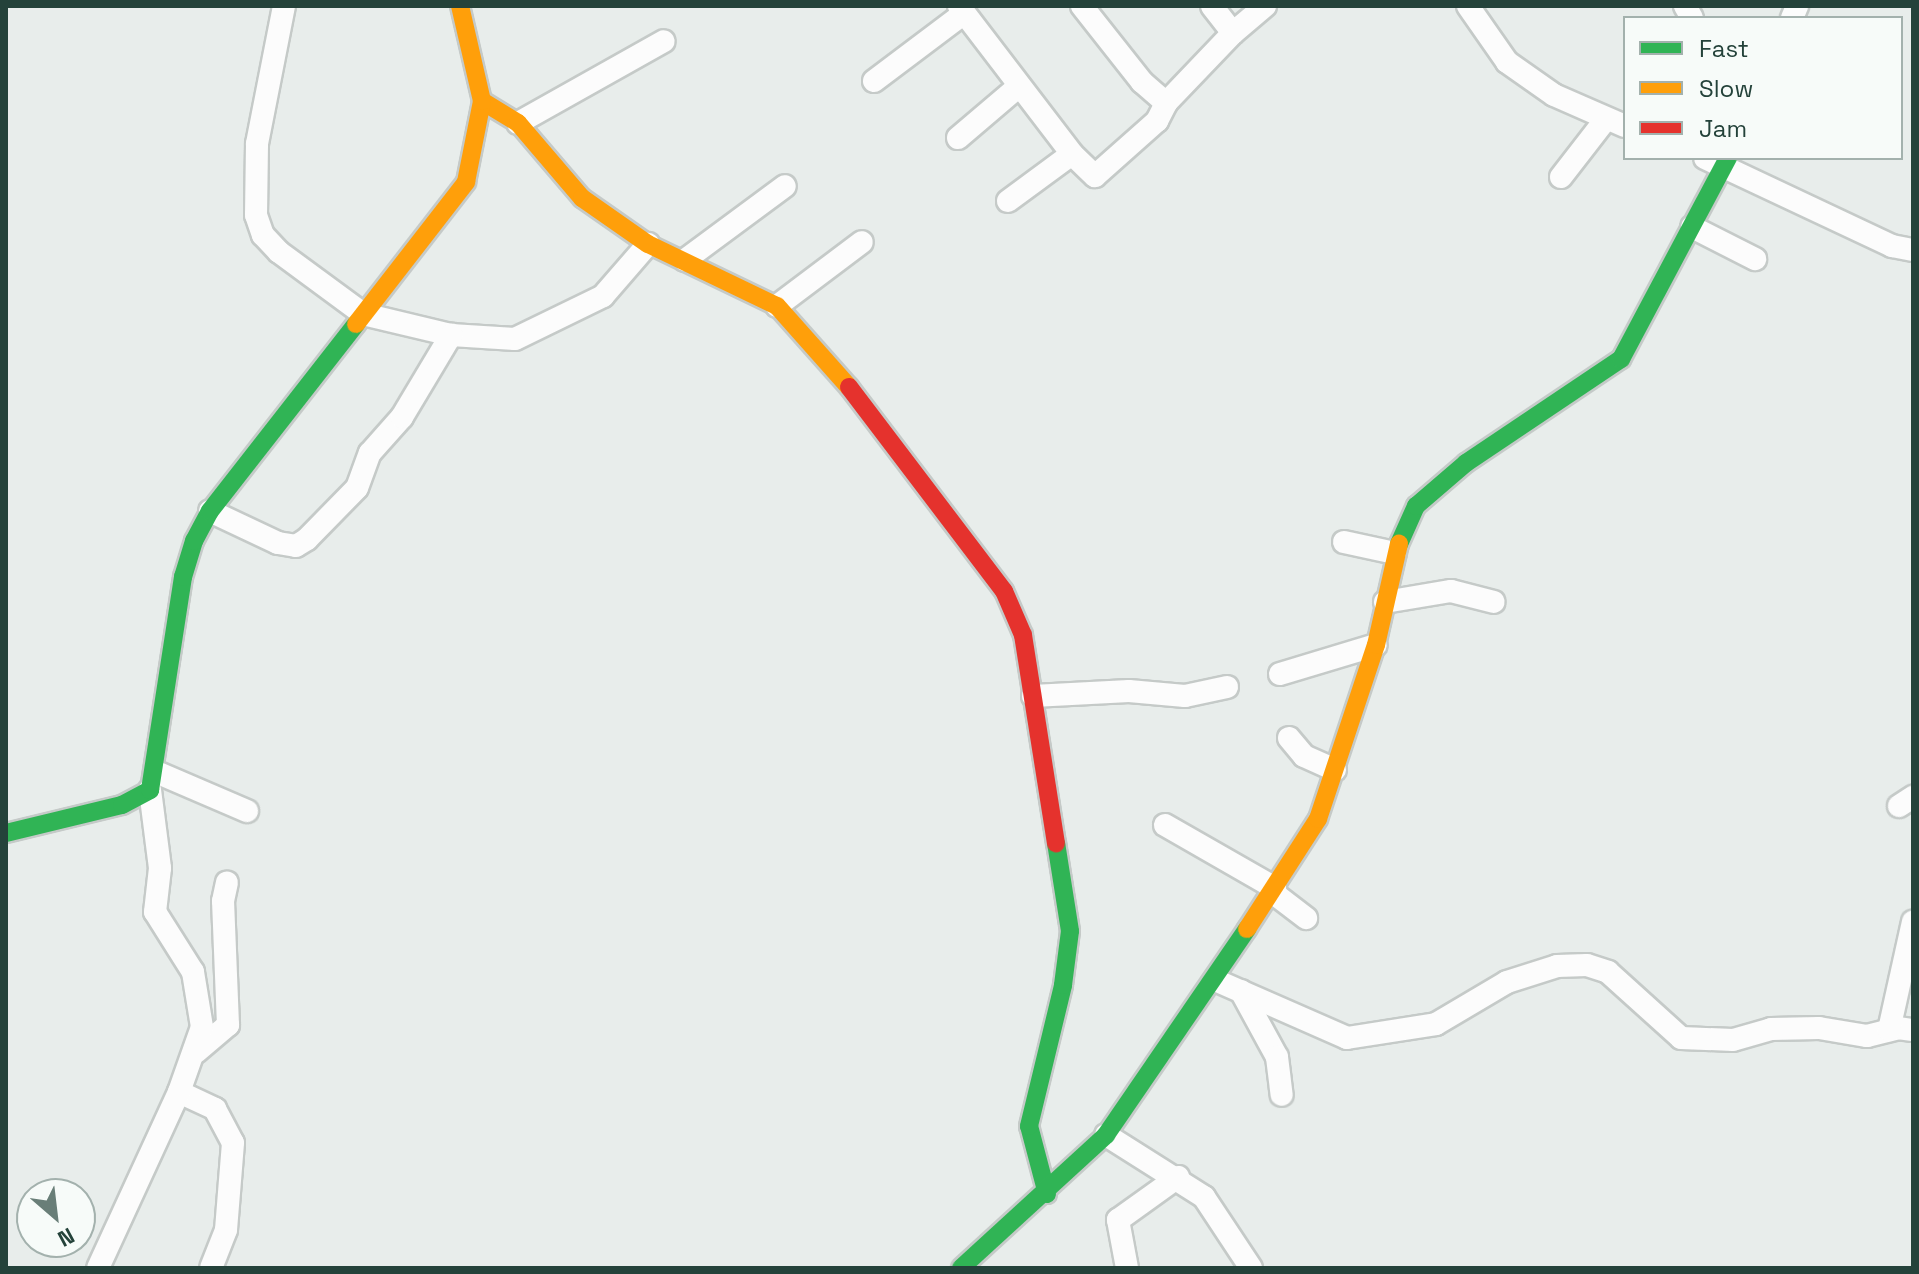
<!DOCTYPE html>
<style>
body{margin:0}
#map{position:relative;width:1919px;height:1274px;overflow:hidden;background:#e8edeb;font-family:"Space Grotesk",sans-serif}
div>[style]{position:absolute}
.roads{filter:drop-shadow(2px 0 #c5cac8) drop-shadow(-2px 0 #c5cac8) drop-shadow(0 2px #c5cac8) drop-shadow(0 -2px #c5cac8)}
.street>*{height:22px;margin:-11px;padding:0 11px;transform-origin:11px;border-radius:11px;background:#fcfcfc}
.fast>*{height:18px;margin:-9px;padding:0 9px;transform-origin:9px;border-radius:9px;background:#30b455}
.slow>*{height:18px;margin:-9px;padding:0 9px;transform-origin:9px;border-radius:9px;background:#ff9f0a}
.jam>*{height:18px;margin:-9px;padding:0 9px;transform-origin:9px;border-radius:9px;background:#e5322d}
span{translate:-50% -50%;white-space:nowrap;text-align:center;line-height:1.15;-webkit-text-stroke:6px #f7fbf9;paint-order:stroke}
.frame{position:absolute;inset:0;border:8px solid #24423a;pointer-events:none}
.legend{position:absolute;left:1623px;top:16px;width:280px;height:144px;box-sizing:border-box;background:#f7fbf9;border:2px solid #a3b1ad;margin:0;padding:10px 14px;list-style:none;font-size:24px;color:#24423a}
.legend li{display:flex;align-items:center;gap:16px;height:40px}
.legend b{width:40px;border:2px solid #a3b1ad}
.north{position:absolute;left:16px;top:1178px;width:80px;height:80px;box-sizing:border-box;background:#f7fbf9;border:2px solid #a3b1ad;border-radius:50%;rotate:152deg;font-size:22px;font-weight:700;line-height:32px;text-align:center;color:#24423a}
.north::after{content:'';display:block;margin:auto;width:28px;height:36px;background:#697e78;clip-path:polygon(50% 0,100% 100%,50% 72%,0 100%)}
</style>
<div id="map">
<div class="roads">
<div class="street">
<i style="left:284px;top:6px;width:141px;rotate:101.1deg"></i>
<i style="left:257px;top:144px;width:71px;rotate:90.8deg"></i>
<i style="left:256px;top:215px;width:21px;rotate:71deg"></i>
<i style="left:263px;top:235px;width:23px;rotate:47deg"></i>
<i style="left:279px;top:252px;width:104px;rotate:36.4deg"></i>
<i style="left:363px;top:314px;width:90px;rotate:13.4deg"></i>
<i style="left:451px;top:335px;width:64px;rotate:3.6deg"></i>
<i style="left:515px;top:339px;width:98px;rotate:-26deg"></i>
<i style="left:603px;top:296px;width:69px;rotate:-49.1deg"></i>
<i style="left:959px;top:6px;width:186px;rotate:52.6deg"></i>
<i style="left:1072px;top:154px;width:32px;rotate:44deg"></i>
<i style="left:1095px;top:176px;width:83px;rotate:-41.6deg"></i>
<i style="left:1157px;top:121px;width:20px;rotate:-63deg"></i>
<i style="left:1166px;top:103px;width:97px;rotate:-46.3deg"></i>
<i style="left:1233px;top:33px;width:34px;rotate:-128deg"></i>
<i style="left:1082px;top:6px;width:97px;rotate:51.7deg"></i>
<i style="left:1142px;top:82px;width:32px;rotate:41deg"></i>
<i style="left:1468px;top:6px;width:68px;rotate:55.1deg"></i>
<i style="left:1507px;top:62px;width:57px;rotate:35.1deg"></i>
<i style="left:1554px;top:95px;width:77px;rotate:23.6deg"></i>
<i style="left:1685px;top:6px;width:14px;rotate:60deg"></i>
<i style="left:1792px;top:18px;width:13px;rotate:-67deg"></i>
<i style="left:1233px;top:33px;width:42px;rotate:-40.2deg"></i>
<i style="left:874px;top:81px;width:111px;rotate:-37deg"></i>
<i style="left:518px;top:123px;width:167px;rotate:-29.3deg"></i>
<i style="left:958px;top:138px;width:80px;rotate:-40.4deg"></i>
<i style="left:1705px;top:158px;width:207px;rotate:25.2deg"></i>
<i style="left:1892px;top:246px;width:21px;rotate:11deg"></i>
<i style="left:1561px;top:177px;width:73px;rotate:-52.2deg"></i>
<i style="left:1008px;top:201px;width:79px;rotate:-36.3deg"></i>
<i style="left:1692px;top:227px;width:71px;rotate:26.9deg"></i>
<i style="left:685px;top:260px;width:124px;rotate:-36.5deg"></i>
<i style="left:777px;top:306px;width:106px;rotate:-37deg"></i>
<i style="left:210px;top:511px;width:75px;rotate:25.2deg"></i>
<i style="left:278px;top:543px;width:18px;rotate:9deg"></i>
<i style="left:296px;top:546px;width:13px;rotate:-32deg"></i>
<i style="left:307px;top:539px;width:71px;rotate:-45.6deg"></i>
<i style="left:357px;top:488px;width:37px;rotate:-70deg"></i>
<i style="left:370px;top:453px;width:48px;rotate:-48.4deg"></i>
<i style="left:402px;top:417px;width:96px;rotate:-59.1deg"></i>
<i style="left:1344px;top:542px;width:52px;rotate:12.2deg"></i>
<i style="left:1385px;top:602px;width:67px;rotate:-9.5deg"></i>
<i style="left:1451px;top:591px;width:44px;rotate:14.3deg"></i>
<i style="left:1280px;top:674px;width:100px;rotate:-16.8deg"></i>
<i style="left:1033px;top:696px;width:96px;rotate:-3deg"></i>
<i style="left:1129px;top:691px;width:56px;rotate:5.1deg"></i>
<i style="left:1185px;top:696px;width:43px;rotate:-12.1deg"></i>
<i style="left:1289px;top:738px;width:23px;rotate:50deg"></i>
<i style="left:1304px;top:756px;width:34px;rotate:24deg"></i>
<i style="left:156px;top:772px;width:99px;rotate:23.2deg"></i>
<i style="left:1899px;top:806px;width:17px;rotate:-33deg"></i>
<i style="left:1165px;top:825px;width:127px;rotate:29.8deg"></i>
<i style="left:1272px;top:892px;width:43px;rotate:37.4deg"></i>
<i style="left:1215px;top:980px;width:144px;rotate:23.7deg"></i>
<i style="left:1347px;top:1038px;width:90px;rotate:-8.9deg"></i>
<i style="left:1436px;top:1024px;width:82px;rotate:-30.6deg"></i>
<i style="left:1507px;top:982px;width:52px;rotate:-17.7deg"></i>
<i style="left:1557px;top:966px;width:30px;rotate:-2deg"></i>
<i style="left:1587px;top:965px;width:22px;rotate:18deg"></i>
<i style="left:1608px;top:972px;width:98px;rotate:42.1deg"></i>
<i style="left:1681px;top:1038px;width:52px;rotate:2.2deg"></i>
<i style="left:1733px;top:1040px;width:40px;rotate:-16deg"></i>
<i style="left:1771px;top:1029px;width:48px;rotate:-1.2deg"></i>
<i style="left:1819px;top:1028px;width:49px;rotate:9.5deg"></i>
<i style="left:1867px;top:1036px;width:32px;rotate:-14deg"></i>
<i style="left:1898px;top:1028px;width:15px;rotate:8deg"></i>
<i style="left:1241px;top:991px;width:75px;rotate:61.4deg"></i>
<i style="left:1277px;top:1057px;width:38px;rotate:83deg"></i>
<i style="left:1889px;top:1030px;width:111px;rotate:-77.5deg"></i>
<i style="left:196px;top:1052px;width:42px;rotate:-40.2deg"></i>
<i style="left:228px;top:1025px;width:124px;rotate:-92.3deg"></i>
<i style="left:223px;top:901px;width:19px;rotate:-78deg"></i>
<i style="left:179px;top:1092px;width:40px;rotate:25deg"></i>
<i style="left:215px;top:1109px;width:38px;rotate:62deg"></i>
<i style="left:233px;top:1143px;width:87px;rotate:94.6deg"></i>
<i style="left:226px;top:1230px;width:41px;rotate:111.5deg"></i>
<i style="left:1106px;top:1135px;width:116px;rotate:32.3deg"></i>
<i style="left:1204px;top:1197px;width:85px;rotate:56.5deg"></i>
<i style="left:98px;top:1268px;width:194px;rotate:-65.3deg"></i>
<i style="left:179px;top:1092px;width:69px;rotate:-70.5deg"></i>
<i style="left:202px;top:1027px;width:56px;rotate:-99.3deg"></i>
<i style="left:193px;top:972px;width:71px;rotate:-122.3deg"></i>
<i style="left:155px;top:912px;width:44px;rotate:-83.5deg"></i>
<i style="left:160px;top:868px;width:79px;rotate:-97.3deg"></i>
<i style="left:1127px;top:1268px;width:49px;rotate:-100.6deg"></i>
<i style="left:1118px;top:1220px;width:74px;rotate:-35.6deg"></i>
</div>
<div class="fast">
<i style="left:1399px;top:544px;width:42px;rotate:-65.9deg"></i>
<i style="left:1416px;top:506px;width:66px;rotate:-40.7deg"></i>
<i style="left:1466px;top:463px;width:187px;rotate:-33.9deg"></i>
<i style="left:1621px;top:359px;width:228px;rotate:-62deg"></i>
<i style="left:6px;top:833px;width:119px;rotate:-13.6deg"></i>
<i style="left:122px;top:805px;width:32px;rotate:-28deg"></i>
<i style="left:150px;top:790px;width:216px;rotate:-81.2deg"></i>
<i style="left:183px;top:577px;width:38px;rotate:-73deg"></i>
<i style="left:194px;top:541px;width:34px;rotate:-62deg"></i>
<i style="left:210px;top:511px;width:237px;rotate:-52deg"></i>
<i style="left:1047px;top:1194px;width:70px;rotate:-104.8deg"></i>
<i style="left:1029px;top:1126px;width:145px;rotate:-76.4deg"></i>
<i style="left:1063px;top:985px;width:54px;rotate:-82.6deg"></i>
<i style="left:1070px;top:931px;width:89px;rotate:-99deg"></i>
<i style="left:961px;top:1268px;width:197px;rotate:-42.5deg"></i>
<i style="left:1106px;top:1135px;width:250px;rotate:-55.6deg"></i>
</div>
<div class="slow">
<i style="left:482px;top:101px;width:42px;rotate:31.4deg"></i>
<i style="left:518px;top:123px;width:99px;rotate:49.5deg"></i>
<i style="left:582px;top:198px;width:80px;rotate:34.9deg"></i>
<i style="left:648px;top:244px;width:143px;rotate:25.7deg"></i>
<i style="left:777px;top:306px;width:108px;rotate:48.4deg"></i>
<i style="left:356px;top:324px;width:180px;rotate:-52.2deg"></i>
<i style="left:466px;top:182px;width:83px;rotate:-78.8deg"></i>
<i style="left:482px;top:101px;width:98px;rotate:-103deg"></i>
<i style="left:1247px;top:929px;width:131px;rotate:-57.2deg"></i>
<i style="left:1318px;top:819px;width:183px;rotate:-71.6deg"></i>
<i style="left:1376px;top:645px;width:104px;rotate:-77.2deg"></i>
</div>
<div class="jam">
<i style="left:849px;top:387px;width:256px;rotate:52.8deg"></i>
<i style="left:1004px;top:591px;width:48px;rotate:66.6deg"></i>
<i style="left:1023px;top:635px;width:211px;rotate:81deg"></i>
</div>
</div>
<div class="frame"></div>
<ul class="legend">
<li><b style="height:10px;background:#30b455"></b>Fast</li>
<li><b style="height:10px;background:#ff9f0a"></b>Slow</li>
<li><b style="height:10px;background:#e5322d"></b>Jam</li>
</ul>
<div class="north">N</div>
</div>
